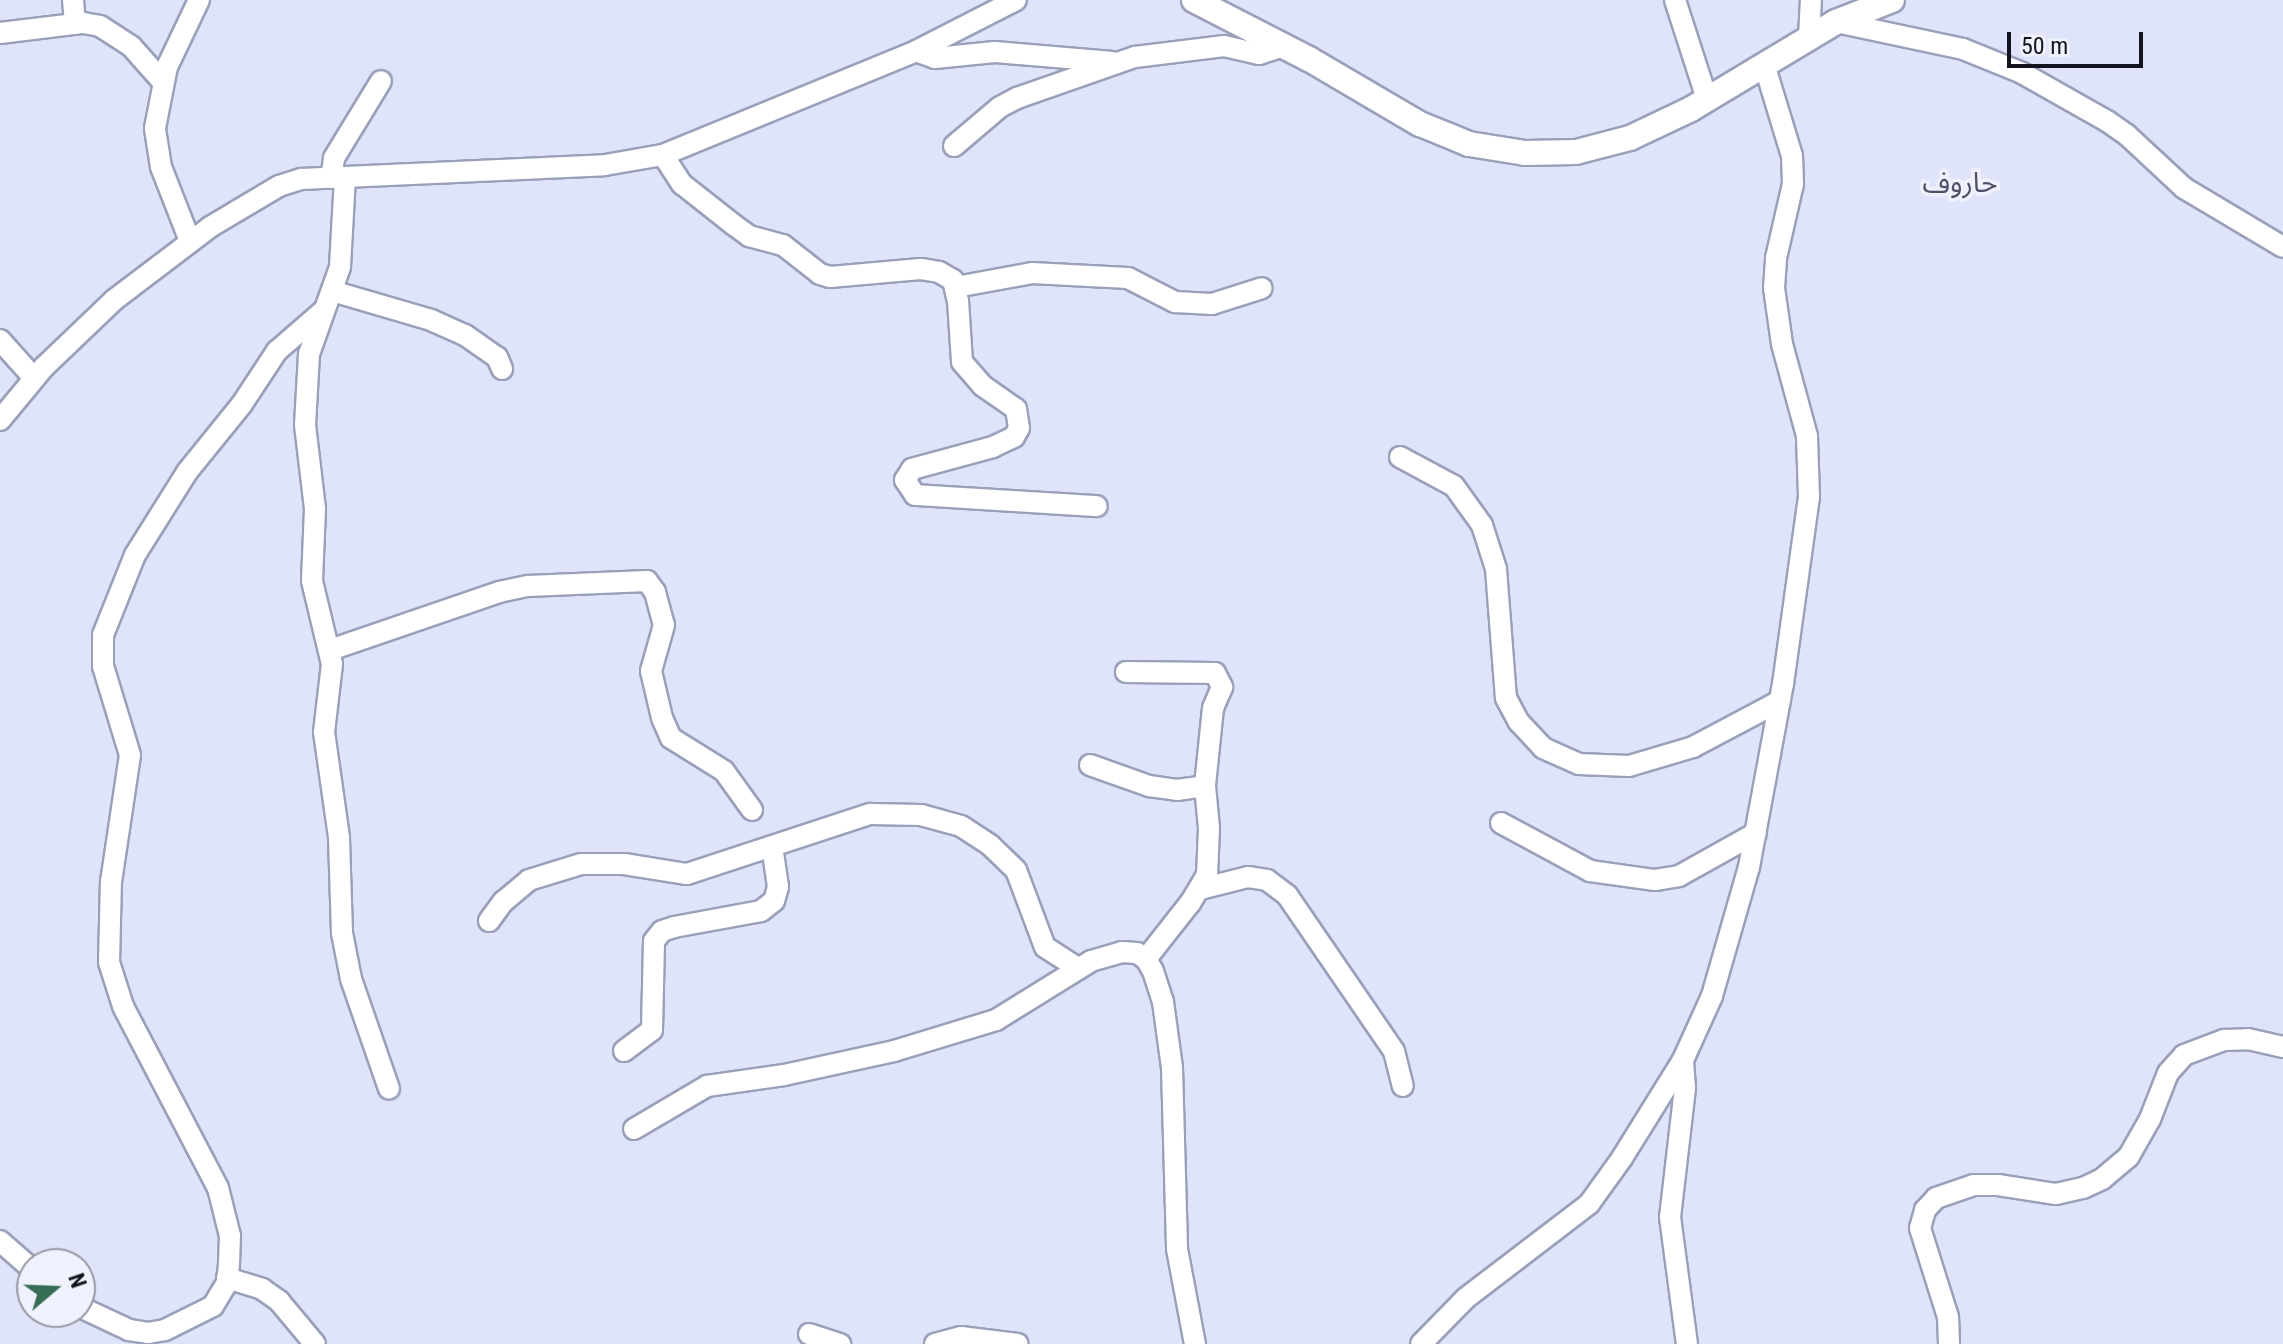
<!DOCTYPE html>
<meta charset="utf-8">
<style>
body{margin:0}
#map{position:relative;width:2283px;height:1344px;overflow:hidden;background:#dfe4fa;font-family:"Roboto Condensed","Noto Sans Arabic",sans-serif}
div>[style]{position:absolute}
.roads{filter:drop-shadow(2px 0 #9aa0ba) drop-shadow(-2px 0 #9aa0ba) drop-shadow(0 2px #9aa0ba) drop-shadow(0 -2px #9aa0ba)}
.minor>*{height:20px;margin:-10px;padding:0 10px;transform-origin:10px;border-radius:10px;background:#fff}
.tertiary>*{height:24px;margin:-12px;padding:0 12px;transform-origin:12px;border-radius:12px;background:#fff}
span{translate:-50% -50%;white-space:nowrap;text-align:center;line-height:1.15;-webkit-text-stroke:7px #eff2fd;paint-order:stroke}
.quarter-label{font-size:28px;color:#4d5268}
.north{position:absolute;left:16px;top:1248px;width:80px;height:80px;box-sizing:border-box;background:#eff2fd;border:2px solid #979aa4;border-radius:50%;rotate:71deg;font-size:22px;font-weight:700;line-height:32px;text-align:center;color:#13151e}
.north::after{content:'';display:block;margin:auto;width:28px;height:36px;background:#366d54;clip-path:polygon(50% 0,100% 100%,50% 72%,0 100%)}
.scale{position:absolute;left:2007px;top:32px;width:136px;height:36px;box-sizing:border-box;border:4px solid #13151e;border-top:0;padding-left:10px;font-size:24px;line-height:28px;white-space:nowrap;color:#13151e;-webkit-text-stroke:6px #eff2fd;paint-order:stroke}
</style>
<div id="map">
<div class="roads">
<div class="minor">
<i style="left:73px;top:0;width:24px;rotate:85deg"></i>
<i style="left:1675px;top:0;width:104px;rotate:72.1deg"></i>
<i style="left:1836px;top:22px;width:130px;rotate:12deg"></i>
<i style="left:1963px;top:49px;width:64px;rotate:22.1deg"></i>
<i style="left:2022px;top:73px;width:98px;rotate:29.5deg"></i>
<i style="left:2107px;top:121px;width:24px;rotate:35deg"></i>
<i style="left:2127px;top:135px;width:78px;rotate:42.9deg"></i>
<i style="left:2184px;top:188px;width:115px;rotate:30.8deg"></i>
<i style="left:0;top:33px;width:84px;rotate:-6.9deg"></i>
<i style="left:83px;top:23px;width:17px;rotate:10deg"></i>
<i style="left:100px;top:26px;width:37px;rotate:33deg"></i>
<i style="left:131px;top:46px;width:47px;rotate:48.5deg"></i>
<i style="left:1809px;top:37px;width:37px;rotate:-87deg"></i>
<i style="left:916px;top:51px;width:20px;rotate:20deg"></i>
<i style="left:935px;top:58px;width:60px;rotate:-5.7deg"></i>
<i style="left:995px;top:52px;width:118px;rotate:4.8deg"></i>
<i style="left:954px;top:146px;width:60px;rotate:-40.3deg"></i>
<i style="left:1000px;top:107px;width:19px;rotate:-28deg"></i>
<i style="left:1017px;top:98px;width:125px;rotate:-19.2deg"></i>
<i style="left:1135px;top:57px;width:90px;rotate:-7deg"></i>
<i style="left:1224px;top:46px;width:36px;rotate:13deg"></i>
<i style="left:1259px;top:54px;width:26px;rotate:-18deg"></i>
<i style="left:663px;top:155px;width:35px;rotate:57deg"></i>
<i style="left:682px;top:184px;width:66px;rotate:38.3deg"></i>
<i style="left:734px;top:225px;width:19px;rotate:36deg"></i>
<i style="left:749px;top:236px;width:35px;rotate:15deg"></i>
<i style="left:783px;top:245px;width:47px;rotate:38.1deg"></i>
<i style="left:820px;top:274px;width:10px;rotate:17deg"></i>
<i style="left:830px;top:277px;width:91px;rotate:-5deg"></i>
<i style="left:921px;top:269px;width:18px;rotate:9deg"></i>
<i style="left:939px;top:272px;width:16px;rotate:30deg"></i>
<i style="left:953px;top:280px;width:22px;rotate:77deg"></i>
<i style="left:958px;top:301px;width:61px;rotate:86.2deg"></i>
<i style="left:962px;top:362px;width:32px;rotate:49deg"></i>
<i style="left:983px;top:386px;width:40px;rotate:34.9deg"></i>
<i style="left:1016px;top:409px;width:19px;rotate:81deg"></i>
<i style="left:1019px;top:428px;width:10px;rotate:119deg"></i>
<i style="left:1014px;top:437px;width:23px;rotate:155deg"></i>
<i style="left:993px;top:447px;width:84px;rotate:164.8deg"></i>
<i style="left:912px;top:469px;width:13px;rotate:122deg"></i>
<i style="left:905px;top:480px;width:18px;rotate:56deg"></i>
<i style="left:915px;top:495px;width:182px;rotate:3.5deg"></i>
<i style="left:345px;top:177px;width:90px;rotate:93.2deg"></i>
<i style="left:340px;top:267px;width:92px;rotate:109.6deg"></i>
<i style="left:309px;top:354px;width:71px;rotate:93.2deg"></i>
<i style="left:305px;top:425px;width:85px;rotate:83.2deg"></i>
<i style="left:315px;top:509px;width:72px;rotate:92.4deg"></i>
<i style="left:312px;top:581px;width:85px;rotate:76.5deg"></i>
<i style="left:332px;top:664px;width:68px;rotate:96.7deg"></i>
<i style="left:324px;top:732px;width:107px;rotate:81.9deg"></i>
<i style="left:339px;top:838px;width:95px;rotate:88.2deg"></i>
<i style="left:342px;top:933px;width:47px;rotate:78.9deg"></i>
<i style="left:351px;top:979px;width:116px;rotate:70.9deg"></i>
<i style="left:331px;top:178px;width:20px;rotate:-81deg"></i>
<i style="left:334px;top:158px;width:90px;rotate:-58.6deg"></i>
<i style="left:190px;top:241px;width:79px;rotate:-111.4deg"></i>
<i style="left:161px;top:167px;width:39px;rotate:-99deg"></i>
<i style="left:155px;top:128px;width:62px;rotate:-78.9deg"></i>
<i style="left:167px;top:67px;width:74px;rotate:-64.5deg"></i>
<i style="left:956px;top:287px;width:77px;rotate:-10.4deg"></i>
<i style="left:1032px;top:273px;width:96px;rotate:3deg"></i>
<i style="left:1128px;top:278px;width:53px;rotate:27.1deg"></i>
<i style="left:1175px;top:302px;width:37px;rotate:3deg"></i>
<i style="left:1212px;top:304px;width:52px;rotate:-17.7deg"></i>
<i style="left:332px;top:291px;width:103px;rotate:16.3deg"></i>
<i style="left:431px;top:320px;width:37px;rotate:24deg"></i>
<i style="left:465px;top:335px;width:39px;rotate:35deg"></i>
<i style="left:497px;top:357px;width:13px;rotate:67deg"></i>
<i style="left:0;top:340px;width:51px;rotate:48.2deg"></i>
<i style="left:0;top:420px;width:69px;rotate:-50.3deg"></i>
<i style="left:44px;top:367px;width:97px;rotate:-43.7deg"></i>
<i style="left:114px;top:300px;width:121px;rotate:-37.2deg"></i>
<i style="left:210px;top:227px;width:80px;rotate:-30.7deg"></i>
<i style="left:279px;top:186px;width:23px;rotate:-18deg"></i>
<i style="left:301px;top:179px;width:304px;rotate:-2.6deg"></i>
<i style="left:605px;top:165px;width:59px;rotate:-9.8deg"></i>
<i style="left:663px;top:155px;width:274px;rotate:-22.3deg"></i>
<i style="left:916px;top:51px;width:112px;rotate:-27deg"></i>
<i style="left:1400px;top:457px;width:61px;rotate:28.2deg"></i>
<i style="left:1454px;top:486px;width:48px;rotate:54.3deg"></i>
<i style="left:1482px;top:525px;width:46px;rotate:72.3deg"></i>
<i style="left:1496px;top:569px;width:129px;rotate:85.6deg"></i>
<i style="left:1506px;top:698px;width:27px;rotate:62deg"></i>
<i style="left:1519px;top:722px;width:35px;rotate:47deg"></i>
<i style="left:1543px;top:748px;width:39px;rotate:24deg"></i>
<i style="left:1579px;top:764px;width:50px;rotate:2.3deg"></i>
<i style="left:1629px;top:766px;width:67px;rotate:-16.5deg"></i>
<i style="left:1693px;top:747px;width:98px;rotate:-27.9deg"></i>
<i style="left:330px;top:650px;width:179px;rotate:-18.9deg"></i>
<i style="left:499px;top:592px;width:30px;rotate:-12deg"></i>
<i style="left:528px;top:586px;width:119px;rotate:-2.4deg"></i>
<i style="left:647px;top:581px;width:14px;rotate:54deg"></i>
<i style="left:655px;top:592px;width:34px;rotate:75deg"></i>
<i style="left:664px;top:625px;width:48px;rotate:105.8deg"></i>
<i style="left:651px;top:671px;width:48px;rotate:76.8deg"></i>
<i style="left:662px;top:718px;width:22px;rotate:66deg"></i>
<i style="left:671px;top:738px;width:62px;rotate:31.9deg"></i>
<i style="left:724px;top:771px;width:48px;rotate:54.3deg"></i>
<i style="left:1126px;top:672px;width:89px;rotate:0.6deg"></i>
<i style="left:1215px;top:673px;width:16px;rotate:63deg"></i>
<i style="left:1222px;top:687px;width:23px;rotate:113deg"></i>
<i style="left:1213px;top:708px;width:78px;rotate:95.9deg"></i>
<i style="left:1205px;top:786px;width:42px;rotate:84.6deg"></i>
<i style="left:1209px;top:828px;width:47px;rotate:92.4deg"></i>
<i style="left:1207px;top:875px;width:33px;rotate:121deg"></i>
<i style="left:1190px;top:903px;width:71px;rotate:128.2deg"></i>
<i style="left:1090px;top:765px;width:63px;rotate:19.6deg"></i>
<i style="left:1149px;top:786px;width:28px;rotate:8deg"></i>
<i style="left:1177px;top:790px;width:28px;rotate:-8deg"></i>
<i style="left:1501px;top:823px;width:101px;rotate:28.3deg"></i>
<i style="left:1590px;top:871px;width:66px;rotate:7.9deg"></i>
<i style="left:1655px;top:880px;width:24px;rotate:-9deg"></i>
<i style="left:1679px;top:876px;width:88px;rotate:-29.2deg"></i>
<i style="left:1200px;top:889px;width:49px;rotate:-14deg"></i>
<i style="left:1248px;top:877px;width:19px;rotate:9deg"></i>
<i style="left:1267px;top:880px;width:25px;rotate:37deg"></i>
<i style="left:1287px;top:895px;width:189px;rotate:55.6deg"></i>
<i style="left:1394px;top:1051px;width:36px;rotate:76deg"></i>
<i style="left:489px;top:921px;width:24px;rotate:-54deg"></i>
<i style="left:503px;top:902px;width:34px;rotate:-40deg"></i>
<i style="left:529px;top:880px;width:54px;rotate:-17.1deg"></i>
<i style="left:581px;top:864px;width:43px"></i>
<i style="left:624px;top:864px;width:64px;rotate:9deg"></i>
<i style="left:687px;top:874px;width:193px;rotate:-18.2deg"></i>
<i style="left:870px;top:814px;width:51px;rotate:1.1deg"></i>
<i style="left:921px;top:815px;width:41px;rotate:15.4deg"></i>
<i style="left:961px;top:826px;width:35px;rotate:33deg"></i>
<i style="left:990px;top:845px;width:36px;rotate:44deg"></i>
<i style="left:1016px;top:870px;width:82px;rotate:69.4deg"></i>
<i style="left:1045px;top:947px;width:40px;rotate:32.9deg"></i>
<i style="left:624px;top:1051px;width:35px;rotate:-37deg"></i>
<i style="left:652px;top:1030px;width:89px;rotate:-88.7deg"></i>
<i style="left:654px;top:941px;width:13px;rotate:-51deg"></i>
<i style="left:662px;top:931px;width:13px;rotate:-18deg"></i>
<i style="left:674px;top:927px;width:88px;rotate:-10.4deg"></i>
<i style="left:761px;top:911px;width:16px;rotate:-38deg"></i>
<i style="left:774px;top:901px;width:15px;rotate:-74deg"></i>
<i style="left:778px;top:887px;width:41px;rotate:-98.3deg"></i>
<i style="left:1683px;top:1060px;width:28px;rotate:86deg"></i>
<i style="left:1685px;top:1088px;width:130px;rotate:96.6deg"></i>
<i style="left:1670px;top:1217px;width:128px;rotate:82.4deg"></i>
<i style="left:634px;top:1129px;width:85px;rotate:-30.5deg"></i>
<i style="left:707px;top:1086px;width:78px;rotate:-8.1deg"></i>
<i style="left:784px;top:1075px;width:113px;rotate:-12.3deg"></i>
<i style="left:894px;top:1051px;width:107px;rotate:-16.9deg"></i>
<i style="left:996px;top:1020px;width:112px;rotate:-31.8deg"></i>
<i style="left:1091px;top:961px;width:32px;rotate:-16deg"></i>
<i style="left:1122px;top:952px;width:15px;rotate:4deg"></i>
<i style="left:1137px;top:953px;width:11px;rotate:34deg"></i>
<i style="left:1146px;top:959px;width:14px;rotate:60deg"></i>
<i style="left:1153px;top:971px;width:33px;rotate:72deg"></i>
<i style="left:1163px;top:1002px;width:67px;rotate:82.2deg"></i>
<i style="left:1172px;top:1068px;width:181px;rotate:88.4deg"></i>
<i style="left:1177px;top:1249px;width:97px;rotate:79.3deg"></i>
<i style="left:0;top:1241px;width:43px;rotate:41.2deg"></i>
<i style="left:227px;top:1278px;width:37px;rotate:17deg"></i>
<i style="left:262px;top:1289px;width:21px;rotate:35deg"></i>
<i style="left:279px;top:1301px;width:56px;rotate:50.1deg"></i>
<i style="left:80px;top:1307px;width:54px;rotate:25.1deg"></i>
<i style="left:129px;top:1330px;width:19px;rotate:9deg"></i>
<i style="left:148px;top:1333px;width:17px;rotate:-10deg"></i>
<i style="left:165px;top:1330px;width:54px;rotate:-26.6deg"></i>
<i style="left:213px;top:1306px;width:27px;rotate:-59deg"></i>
<i style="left:227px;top:1283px;width:19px;rotate:-84deg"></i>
<i style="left:229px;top:1264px;width:28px;rotate:-88deg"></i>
<i style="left:230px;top:1236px;width:49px;rotate:-104deg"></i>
<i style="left:218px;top:1188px;width:205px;rotate:-117.6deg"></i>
<i style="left:123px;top:1006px;width:46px;rotate:-107.7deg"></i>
<i style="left:109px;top:962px;width:80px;rotate:-88.6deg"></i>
<i style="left:111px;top:882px;width:128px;rotate:-81.5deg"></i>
<i style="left:130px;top:755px;width:93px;rotate:-106.9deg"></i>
<i style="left:103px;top:666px;width:31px;rotate:-90deg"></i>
<i style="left:103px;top:635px;width:86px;rotate:-68.2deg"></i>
<i style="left:135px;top:555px;width:98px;rotate:-57.9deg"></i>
<i style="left:187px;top:472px;width:87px;rotate:-51deg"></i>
<i style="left:242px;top:404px;width:64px;rotate:-56.6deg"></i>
<i style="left:277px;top:351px;width:61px;rotate:-41deg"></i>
<i style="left:809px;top:1334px;width:33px;rotate:18deg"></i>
<i style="left:935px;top:1344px;width:27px;rotate:-15deg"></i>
<i style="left:961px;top:1337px;width:57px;rotate:7deg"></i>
<i style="left:1421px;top:1344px;width:64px;rotate:-45.6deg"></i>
<i style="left:1466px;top:1298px;width:155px;rotate:-37.4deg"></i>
<i style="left:1589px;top:1204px;width:57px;rotate:-54.3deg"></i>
<i style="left:1622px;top:1158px;width:115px;rotate:-58.1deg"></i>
<i style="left:1683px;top:1060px;width:70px;rotate:-65.6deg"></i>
<i style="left:1712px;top:996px;width:134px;rotate:-74deg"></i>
<i style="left:1749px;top:867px;width:186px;rotate:-79.5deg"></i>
<i style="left:1783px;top:684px;width:189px;rotate:-82.1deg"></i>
<i style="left:1809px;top:497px;width:61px;rotate:-91.9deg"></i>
<i style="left:1807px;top:436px;width:95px;rotate:-105.2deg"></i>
<i style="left:1782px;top:344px;width:57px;rotate:-98.1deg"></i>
<i style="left:1774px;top:288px;width:30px;rotate:-86deg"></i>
<i style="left:1776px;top:258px;width:76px;rotate:-77.1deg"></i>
<i style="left:1793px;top:184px;width:28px;rotate:-92deg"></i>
<i style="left:1792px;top:156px;width:96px;rotate:-106.9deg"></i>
<i style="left:1949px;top:1344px;width:27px;rotate:-92deg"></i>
<i style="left:1948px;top:1317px;width:93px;rotate:-107.5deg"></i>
<i style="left:1920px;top:1228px;width:19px;rotate:-74deg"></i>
<i style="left:1925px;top:1210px;width:16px;rotate:-47deg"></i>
<i style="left:1936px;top:1198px;width:40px;rotate:-18.9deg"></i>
<i style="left:1974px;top:1185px;width:24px"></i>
<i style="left:1998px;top:1185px;width:59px;rotate:8.8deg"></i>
<i style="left:2056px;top:1194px;width:28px;rotate:-13deg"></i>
<i style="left:2083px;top:1188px;width:21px;rotate:-25deg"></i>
<i style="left:2102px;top:1179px;width:35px;rotate:-40deg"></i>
<i style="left:2129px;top:1156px;width:43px;rotate:-60.4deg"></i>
<i style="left:2150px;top:1119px;width:49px;rotate:-68.6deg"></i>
<i style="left:2168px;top:1073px;width:24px;rotate:-48deg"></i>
<i style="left:2184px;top:1055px;width:43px;rotate:-20.6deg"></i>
<i style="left:2224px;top:1040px;width:24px;rotate:-2deg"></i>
<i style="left:2248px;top:1039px;width:36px;rotate:13deg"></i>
</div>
<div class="tertiary">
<i style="left:1194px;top:0;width:129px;rotate:27.2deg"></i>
<i style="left:1309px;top:59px;width:129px;rotate:30.4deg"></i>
<i style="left:1420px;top:124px;width:53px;rotate:22.2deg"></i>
<i style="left:1469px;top:144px;width:57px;rotate:9.1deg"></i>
<i style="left:1525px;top:153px;width:51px;rotate:-1.1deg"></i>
<i style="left:1576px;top:152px;width:56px;rotate:-14.5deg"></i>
<i style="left:1630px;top:138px;width:68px;rotate:-25.4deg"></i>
<i style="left:1691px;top:109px;width:169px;rotate:-31deg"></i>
<i style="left:1836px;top:22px;width:60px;rotate:-21.4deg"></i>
</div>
</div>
<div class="quarter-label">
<span style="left:1960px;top:183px">حاروف</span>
</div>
<div class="north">N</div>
<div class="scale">50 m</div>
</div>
